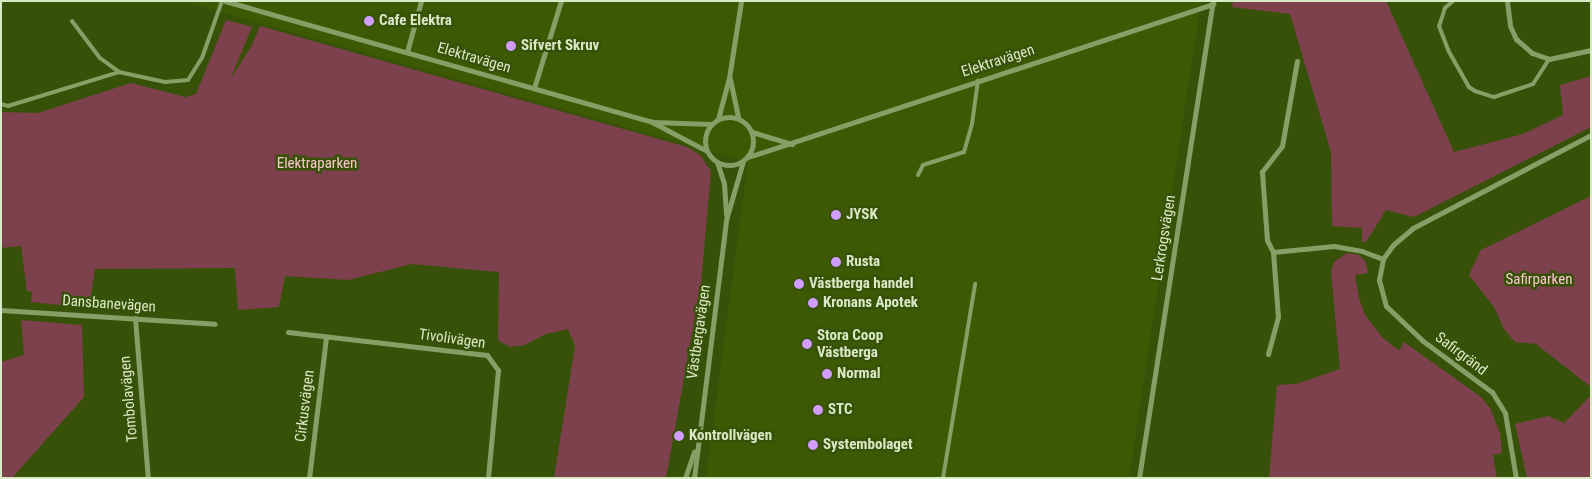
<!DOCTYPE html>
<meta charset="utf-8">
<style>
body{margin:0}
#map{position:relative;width:1592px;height:479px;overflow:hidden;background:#385109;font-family:"Roboto Condensed",sans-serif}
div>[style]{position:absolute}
.built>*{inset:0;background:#3d5904}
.green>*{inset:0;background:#7d414d}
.service>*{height:4px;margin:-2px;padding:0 2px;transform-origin:2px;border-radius:2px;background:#869f67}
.pedestrian>*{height:4.5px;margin:-2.25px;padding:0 2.25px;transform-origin:2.25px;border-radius:2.25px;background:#869f67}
.minor>*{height:5px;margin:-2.5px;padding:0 2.5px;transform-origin:2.5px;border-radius:2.5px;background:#869f67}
.minor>.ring{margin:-2.5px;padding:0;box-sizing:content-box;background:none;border:5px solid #869f67;border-radius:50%}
.dots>*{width:14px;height:14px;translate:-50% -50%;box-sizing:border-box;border:2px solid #385109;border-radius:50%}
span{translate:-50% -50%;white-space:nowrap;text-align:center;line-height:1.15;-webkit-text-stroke:5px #385109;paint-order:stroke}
.poi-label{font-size:15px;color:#d8e9c6;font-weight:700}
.left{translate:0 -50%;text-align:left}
.street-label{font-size:15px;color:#d8e9c6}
.park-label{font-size:15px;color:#fcc6cf}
.frame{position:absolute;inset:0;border:2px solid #d8e9c6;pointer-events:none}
</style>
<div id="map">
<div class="built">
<i style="clip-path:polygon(1201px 1px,1129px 478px,706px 478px,748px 162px,186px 2px)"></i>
</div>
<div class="green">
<i style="clip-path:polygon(1233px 1px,1386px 1px,1454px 152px,1523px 134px,1563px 115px,1560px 85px,1591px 76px,1591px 127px,1414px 217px,1386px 210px,1366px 242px,1362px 242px,1362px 228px,1332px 226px,1331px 152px,1290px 14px,1232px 7px)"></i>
<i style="clip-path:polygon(226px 20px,252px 27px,230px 80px,252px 45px,260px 26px,687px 147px,700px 155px,711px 171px,701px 284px,666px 478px,554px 478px,575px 346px,568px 329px,546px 334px,525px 345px,510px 347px,498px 340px,499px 272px,412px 264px,348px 280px,285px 276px,279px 307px,238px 310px,235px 268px,95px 269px,89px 308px,31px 302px,32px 292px,27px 291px,21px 246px,1px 248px,1px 112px,38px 113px,131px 83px,185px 97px,196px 94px)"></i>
<i style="clip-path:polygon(1591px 196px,1591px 387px,1536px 344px,1515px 342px,1504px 329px,1494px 307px,1469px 275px,1481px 250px)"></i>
<i style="clip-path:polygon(1347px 253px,1359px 255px,1366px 262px,1368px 273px,1355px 275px,1359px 298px,1365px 315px,1382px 337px,1399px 351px,1404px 342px,1481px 397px,1490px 408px,1500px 433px,1502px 453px,1493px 455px,1497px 478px,1269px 478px,1277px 385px,1296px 384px,1340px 369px,1331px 271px,1334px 262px)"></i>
<i style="clip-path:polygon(21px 320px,82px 325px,84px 397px,12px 478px,1px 478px,1px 362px,24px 355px)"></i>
<i style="clip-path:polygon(1591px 395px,1591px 478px,1527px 478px,1515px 424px,1548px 416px,1564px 423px)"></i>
</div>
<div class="service">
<i style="left:1453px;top:1px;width:11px;rotate:139deg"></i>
<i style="left:1445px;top:8px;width:19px;rotate:108deg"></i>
<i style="left:1439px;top:26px;width:26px;rotate:69deg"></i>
<i style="left:1448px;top:50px;width:43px;rotate:60.4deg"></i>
<i style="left:1469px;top:87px;width:7px;rotate:34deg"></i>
<i style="left:1475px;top:91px;width:20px;rotate:18deg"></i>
<i style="left:1494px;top:97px;width:41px;rotate:-18.4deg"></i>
<i style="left:1533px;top:84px;width:30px;rotate:-57deg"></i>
<i style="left:72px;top:21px;width:46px;rotate:52.9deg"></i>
<i style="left:100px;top:58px;width:24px;rotate:36deg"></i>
<i style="left:1px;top:104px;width:7px;rotate:16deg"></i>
<i style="left:8px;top:106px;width:116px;rotate:-17deg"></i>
<i style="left:119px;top:72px;width:47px;rotate:12.3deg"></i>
<i style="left:165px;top:82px;width:23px;rotate:-5deg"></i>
<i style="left:188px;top:80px;width:26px;rotate:-58deg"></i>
<i style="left:202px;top:58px;width:60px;rotate:-70.7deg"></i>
<i style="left:918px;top:175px;width:11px;rotate:-63deg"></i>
<i style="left:923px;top:165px;width:43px;rotate:-17.6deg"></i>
<i style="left:964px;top:152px;width:29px;rotate:-74deg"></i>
<i style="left:972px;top:124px;width:44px;rotate:-82.2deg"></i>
<i style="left:943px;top:478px;width:197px;rotate:-80.6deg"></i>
</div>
<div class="pedestrian">
<i style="left:1413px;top:228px;width:201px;rotate:-27.6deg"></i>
</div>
<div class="minor">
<i style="left:225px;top:1px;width:442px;rotate:15.8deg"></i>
<i style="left:650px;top:121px;width:64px;rotate:27.8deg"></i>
<i style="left:1507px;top:1px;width:25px;rotate:83deg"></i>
<i style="left:1510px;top:26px;width:14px;rotate:65deg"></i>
<i style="left:1516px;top:39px;width:21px;rotate:41deg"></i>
<i style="left:1532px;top:53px;width:18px;rotate:19deg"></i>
<i style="left:1549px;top:59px;width:43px;rotate:-12.1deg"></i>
<i style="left:407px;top:52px;width:53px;rotate:-74.6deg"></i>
<i style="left:1297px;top:61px;width:86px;rotate:100deg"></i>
<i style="left:1282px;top:146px;width:33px;rotate:128deg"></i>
<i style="left:1262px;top:172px;width:68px;rotate:85.8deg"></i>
<i style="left:1267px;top:240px;width:13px;rotate:63deg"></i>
<i style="left:1273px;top:252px;width:61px;rotate:-5.6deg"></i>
<i style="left:1334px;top:246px;width:28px;rotate:10deg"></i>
<i style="left:1362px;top:251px;width:22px;rotate:21deg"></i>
<i style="left:730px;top:79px;width:40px;rotate:78deg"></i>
<i style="left:534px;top:88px;width:91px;rotate:-72.8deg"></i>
<i class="ring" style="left:705px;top:117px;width:43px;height:43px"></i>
<i style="left:718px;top:119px;width:42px;rotate:-75deg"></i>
<i style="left:729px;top:78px;width:78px;rotate:-81.1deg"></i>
<i style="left:653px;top:122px;width:59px;rotate:1.9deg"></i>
<i style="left:752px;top:132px;width:42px;rotate:16.7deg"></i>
<i style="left:748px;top:157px;width:490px;rotate:-18.2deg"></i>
<i style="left:717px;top:162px;width:23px;rotate:72deg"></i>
<i style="left:724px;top:184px;width:31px;rotate:86deg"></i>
<i style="left:1413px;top:228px;width:26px;rotate:140deg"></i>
<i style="left:1393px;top:245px;width:17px;rotate:126deg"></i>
<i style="left:1383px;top:259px;width:21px;rotate:101deg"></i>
<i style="left:1379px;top:280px;width:27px;rotate:75deg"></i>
<i style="left:1386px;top:306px;width:51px;rotate:43.4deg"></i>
<i style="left:1423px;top:341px;width:86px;rotate:36.5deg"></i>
<i style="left:1492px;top:392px;width:25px;rotate:58deg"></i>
<i style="left:1505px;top:413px;width:66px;rotate:80.4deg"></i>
<i style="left:1px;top:310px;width:214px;rotate:3.7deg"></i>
<i style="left:135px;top:318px;width:161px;rotate:85.4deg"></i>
<i style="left:288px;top:332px;width:200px;rotate:6.6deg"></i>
<i style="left:487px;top:355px;width:19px;rotate:54deg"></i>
<i style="left:498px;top:370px;width:108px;rotate:95.3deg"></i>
<i style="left:1268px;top:354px;width:38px;rotate:-75deg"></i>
<i style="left:1278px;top:317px;width:65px;rotate:-94.4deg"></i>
<i style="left:309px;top:478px;width:142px;rotate:-83.1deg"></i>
<i style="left:685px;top:478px;width:28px;rotate:-71deg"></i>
<i style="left:694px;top:478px;width:260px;rotate:-82.9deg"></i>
<i style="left:726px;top:220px;width:61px;rotate:-73.9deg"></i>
<i style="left:1139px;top:478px;width:483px;rotate:-81.2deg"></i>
</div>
<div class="dots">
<i style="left:369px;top:21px;background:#d19dfe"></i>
<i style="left:511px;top:46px;background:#d19dfe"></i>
<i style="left:836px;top:215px;background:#d19dfe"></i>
<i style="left:836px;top:262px;background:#d19dfe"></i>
<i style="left:799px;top:284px;background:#d19dfe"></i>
<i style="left:813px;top:303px;background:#d19dfe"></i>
<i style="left:807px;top:344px;background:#d19dfe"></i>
<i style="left:827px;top:374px;background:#d19dfe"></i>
<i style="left:818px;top:410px;background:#d19dfe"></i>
<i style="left:679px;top:436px;background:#d19dfe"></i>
<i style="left:813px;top:445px;background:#d19dfe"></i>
</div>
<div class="poi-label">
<span class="left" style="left:379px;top:21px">Cafe Elektra</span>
<span class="left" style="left:521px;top:46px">Sifvert Skruv</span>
<span class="left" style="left:846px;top:215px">JYSK</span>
<span class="left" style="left:846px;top:262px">Rusta</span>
<span class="left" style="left:809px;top:284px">Västberga handel</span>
<span class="left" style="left:823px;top:303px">Kronans Apotek</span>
<span class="left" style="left:817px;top:344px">Stora Coop<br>Västberga</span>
<span class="left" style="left:837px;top:374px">Normal</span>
<span class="left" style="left:828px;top:410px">STC</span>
<span class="left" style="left:689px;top:436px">Kontrollvägen</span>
<span class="left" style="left:823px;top:445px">Systembolaget</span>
</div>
<div class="street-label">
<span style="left:474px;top:58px;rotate:16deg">Elektravägen</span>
<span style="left:998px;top:61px;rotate:-18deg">Elektravägen</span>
<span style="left:1164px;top:238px;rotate:-81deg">Lerkrogsvägen</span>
<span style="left:109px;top:304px;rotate:4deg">Dansbanevägen</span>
<span style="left:699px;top:332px;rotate:-82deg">Västbergavägen</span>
<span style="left:452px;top:339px;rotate:8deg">Tivolivägen</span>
<span style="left:1461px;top:354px;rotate:37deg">Safirgränd</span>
<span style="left:129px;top:399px;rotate:-95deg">Tombolavägen</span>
<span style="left:305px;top:406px;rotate:-83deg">Cirkusvägen</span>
</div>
<div class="park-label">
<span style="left:317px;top:164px">Elektraparken</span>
<span style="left:1539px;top:280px">Safirparken</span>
</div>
<div class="frame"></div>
</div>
